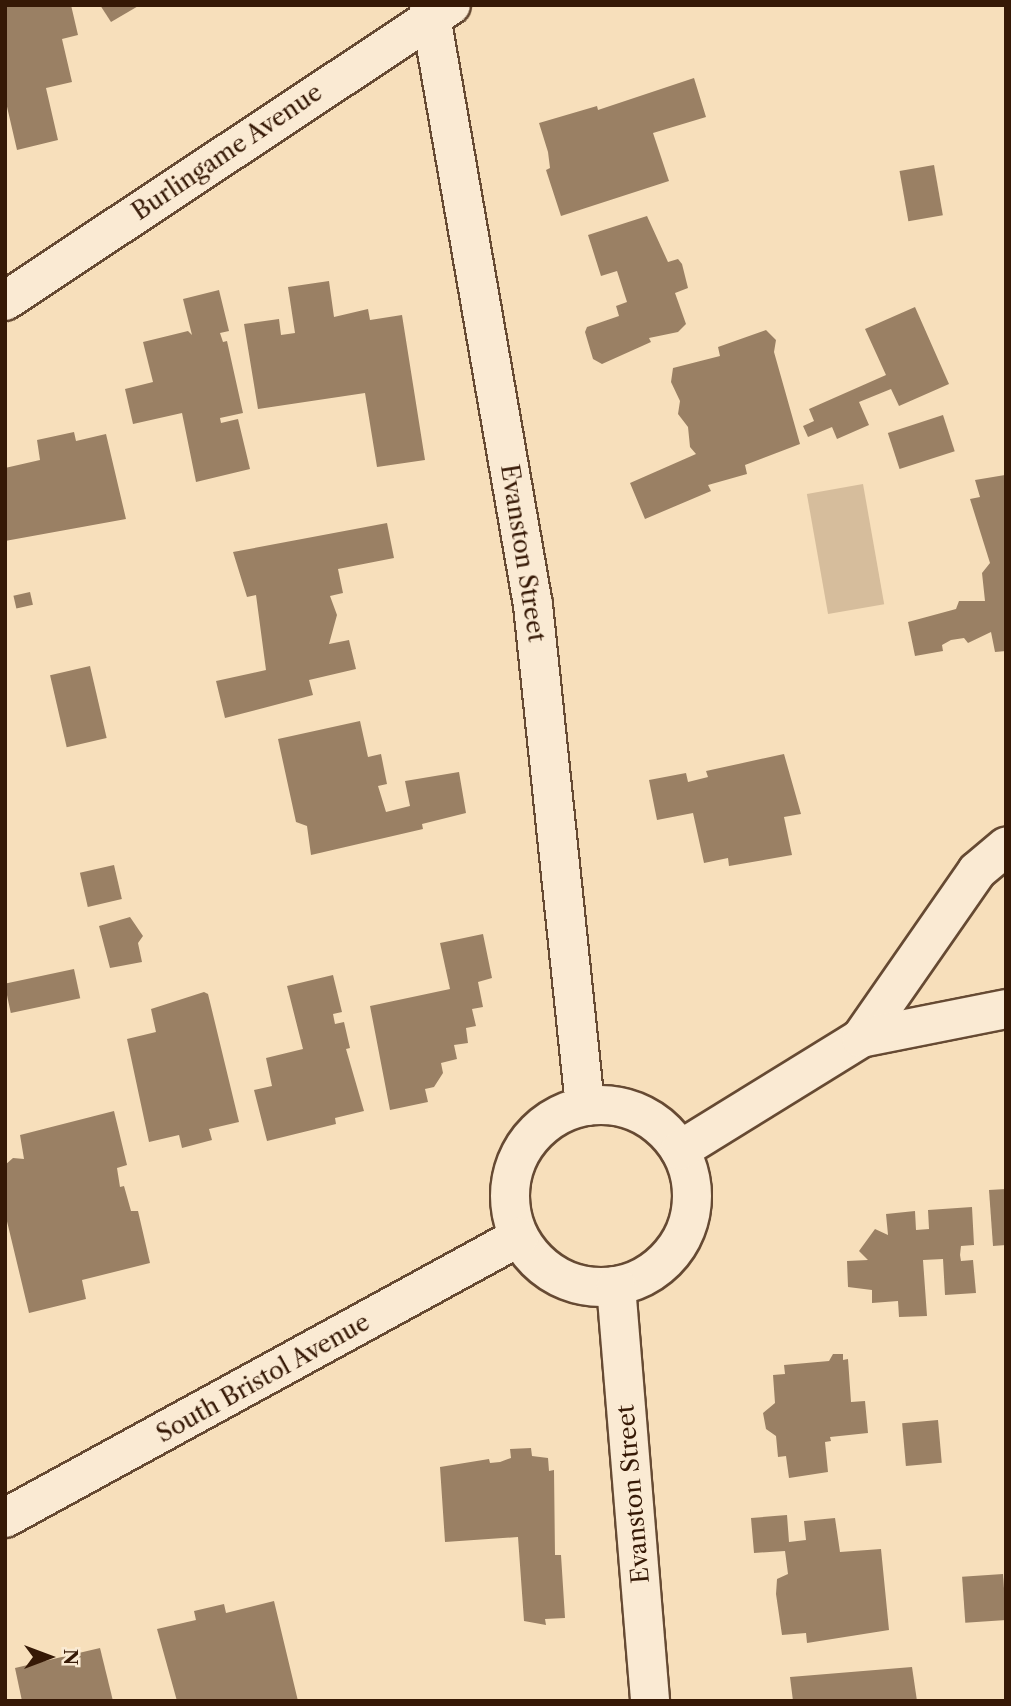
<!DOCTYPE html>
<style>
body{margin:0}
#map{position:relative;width:1011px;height:1706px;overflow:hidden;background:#f7dfbb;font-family:"Libre Caslon Text",serif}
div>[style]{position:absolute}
.green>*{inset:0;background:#d6bd9c;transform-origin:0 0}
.building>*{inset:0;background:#9a8064;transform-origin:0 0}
.roads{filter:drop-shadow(2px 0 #664a33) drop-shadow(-2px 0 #664a33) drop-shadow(0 2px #664a33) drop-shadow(0 -2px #664a33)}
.minor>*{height:38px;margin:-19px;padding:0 19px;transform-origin:19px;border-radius:19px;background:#faead3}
.minor>.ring{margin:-19px;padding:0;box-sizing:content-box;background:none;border:38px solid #faead3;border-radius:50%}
span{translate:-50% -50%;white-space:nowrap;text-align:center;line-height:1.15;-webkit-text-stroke:6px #faead3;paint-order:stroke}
.street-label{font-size:24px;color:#361906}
.frame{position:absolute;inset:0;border:7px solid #361906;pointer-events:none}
.north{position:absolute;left:14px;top:1622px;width:70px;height:70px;-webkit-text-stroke:5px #faead3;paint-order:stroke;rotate:90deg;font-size:19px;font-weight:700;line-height:28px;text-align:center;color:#361906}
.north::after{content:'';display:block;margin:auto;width:24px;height:32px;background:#361906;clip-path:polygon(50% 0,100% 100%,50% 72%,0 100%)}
</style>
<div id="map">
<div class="green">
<i style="left:863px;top:484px;width:122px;height:57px;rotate:80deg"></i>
</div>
<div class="building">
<i style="clip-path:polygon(5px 5px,71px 5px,78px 35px,62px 39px,72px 82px,46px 88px,58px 140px,17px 150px,5px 98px)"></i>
<i style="clip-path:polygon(100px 5px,140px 5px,111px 22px)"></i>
<i style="clip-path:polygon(694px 78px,706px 117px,653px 133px,669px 181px,561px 216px,546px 170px,550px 168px,548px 152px,539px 123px,597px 106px,598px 110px)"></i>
<i style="left:934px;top:165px;width:51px;height:35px;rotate:80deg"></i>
<i style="clip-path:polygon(647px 216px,668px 262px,678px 259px,682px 264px,688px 288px,675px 293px,686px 324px,678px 332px,649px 338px,651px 342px,602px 364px,593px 359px,585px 332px,587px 327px,619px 316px,616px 306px,627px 302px,617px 271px,601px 276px,588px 235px)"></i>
<i style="clip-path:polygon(329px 281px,334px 317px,368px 309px,370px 320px,402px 315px,425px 460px,377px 467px,365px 393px,258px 409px,244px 324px,279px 319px,281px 335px,295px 333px,288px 287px)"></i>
<i style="clip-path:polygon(219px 290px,229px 331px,220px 333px,223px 342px,227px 341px,243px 413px,220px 418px,221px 423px,238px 419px,250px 469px,196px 482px,182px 413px,133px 424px,125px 389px,153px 382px,143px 342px,188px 331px,192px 335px,183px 299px)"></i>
<i style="clip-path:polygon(915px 307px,949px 384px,899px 406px,891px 389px,859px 402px,869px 425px,837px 439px,832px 427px,808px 437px,803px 426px,814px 421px,809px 409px,886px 375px,865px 329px)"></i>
<i style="clip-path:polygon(766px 330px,776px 340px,774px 352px,800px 444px,745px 465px,747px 474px,708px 485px,711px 491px,645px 519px,630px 483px,696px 454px,690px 447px,688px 427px,678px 414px,680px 401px,671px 382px,673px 368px,720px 356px,718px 347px)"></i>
<i style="left:943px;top:415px;width:38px;height:58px;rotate:72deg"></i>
<i style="clip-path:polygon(74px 432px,76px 441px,106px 434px,126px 519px,5px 541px,5px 468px,40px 460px,37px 440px)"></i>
<i style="clip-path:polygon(1005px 475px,1006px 651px,995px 652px,991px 632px,968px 643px,964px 638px,951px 640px,942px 645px,943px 651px,915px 656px,908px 622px,956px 609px,959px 601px,985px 601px,982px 573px,990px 563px,970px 499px,980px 497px,975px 480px)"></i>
<i style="clip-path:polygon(387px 523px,394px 558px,338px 569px,343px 593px,330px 596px,337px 615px,329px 644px,349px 640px,356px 669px,309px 680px,313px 695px,225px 718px,216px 681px,266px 670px,256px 595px,247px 597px,233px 552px)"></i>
<i style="left:30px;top:592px;width:13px;height:17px;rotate:77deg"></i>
<i style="left:90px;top:666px;width:74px;height:41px;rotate:77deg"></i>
<i style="clip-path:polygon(360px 721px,368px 757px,381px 754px,387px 784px,378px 786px,386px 812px,410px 806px,405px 781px,459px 772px,466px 813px,422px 824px,423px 829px,311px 855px,307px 826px,296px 822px,278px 739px)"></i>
<i style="clip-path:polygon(784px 754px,801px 814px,784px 817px,792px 855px,729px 866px,728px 858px,704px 863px,693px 813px,657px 820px,649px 780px,686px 773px,688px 782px,708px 777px,706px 771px)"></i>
<i style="left:114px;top:865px;width:35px;height:35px;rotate:77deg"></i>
<i style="clip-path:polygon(130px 917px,143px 936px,138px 943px,142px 962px,110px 968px,99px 926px)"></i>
<i style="clip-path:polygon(483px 934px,492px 978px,478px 982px,483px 1007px,472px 1009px,476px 1026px,466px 1028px,468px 1043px,454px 1045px,457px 1059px,441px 1063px,443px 1073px,434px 1087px,425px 1089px,428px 1102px,390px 1110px,370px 1006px,450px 989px,440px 943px)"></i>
<i style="left:74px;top:969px;width:30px;height:71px;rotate:78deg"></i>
<i style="clip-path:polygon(333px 975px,342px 1012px,333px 1014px,335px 1024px,344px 1022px,350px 1048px,346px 1049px,364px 1111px,335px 1118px,336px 1124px,267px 1141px,254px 1090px,272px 1086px,266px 1058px,303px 1049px,287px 986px)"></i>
<i style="clip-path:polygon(204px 992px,208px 994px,239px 1122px,209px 1129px,212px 1140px,182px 1148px,179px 1135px,149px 1142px,127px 1039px,156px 1032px,151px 1009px)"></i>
<i style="clip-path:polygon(114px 1111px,127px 1165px,117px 1168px,120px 1187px,124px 1186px,131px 1211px,138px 1211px,150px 1263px,82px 1280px,86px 1299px,29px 1313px,5px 1213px,5px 1165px,13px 1158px,24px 1159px,20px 1135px)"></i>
<i style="clip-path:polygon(1006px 1189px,1006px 1245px,993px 1246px,989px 1190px)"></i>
<i style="clip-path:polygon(972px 1207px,974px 1245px,961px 1246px,960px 1255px,961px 1261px,973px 1260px,976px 1293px,945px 1295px,943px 1259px,923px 1260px,927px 1316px,899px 1317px,898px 1301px,872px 1303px,872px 1290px,848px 1287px,847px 1261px,868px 1260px,859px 1251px,875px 1229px,888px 1235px,886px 1214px,915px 1211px,916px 1230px,929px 1229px,928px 1210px)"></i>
<i style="clip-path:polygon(833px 1354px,843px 1354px,843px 1360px,848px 1359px,851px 1402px,865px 1401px,868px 1433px,830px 1437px,831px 1441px,825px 1442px,828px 1472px,789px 1478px,786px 1456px,778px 1457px,776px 1436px,766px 1429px,763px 1413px,775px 1403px,773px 1375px,785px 1374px,784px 1365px,829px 1361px)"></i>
<i style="left:938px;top:1420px;width:43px;height:36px;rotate:85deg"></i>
<i style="clip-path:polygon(531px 1448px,532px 1456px,548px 1458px,549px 1471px,554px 1470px,555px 1555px,561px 1555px,565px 1618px,545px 1619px,546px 1625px,524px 1621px,518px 1537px,445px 1542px,440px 1467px,489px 1459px,490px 1463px,500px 1462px,511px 1458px,510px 1449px)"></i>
<i style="clip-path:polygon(787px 1515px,789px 1542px,806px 1540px,804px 1521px,835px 1518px,840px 1552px,881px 1549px,889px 1630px,807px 1643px,806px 1633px,782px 1635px,776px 1594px,777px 1579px,788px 1574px,785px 1551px,754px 1553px,751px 1518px)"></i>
<i style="left:1003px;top:1574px;width:46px;height:41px;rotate:86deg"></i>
<i style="clip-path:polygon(274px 1601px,298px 1701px,177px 1701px,157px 1629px,196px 1620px,194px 1611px,224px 1604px,226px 1613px)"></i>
<i style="clip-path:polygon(100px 1648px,113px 1701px,22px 1701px,15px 1668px)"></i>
<i style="clip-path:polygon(912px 1667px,917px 1701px,793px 1701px,790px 1677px)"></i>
</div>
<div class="roads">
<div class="minor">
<i style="left:429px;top:5px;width:609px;rotate:80.17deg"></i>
<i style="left:533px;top:605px;width:504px;rotate:84.07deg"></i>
<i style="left:5px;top:301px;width:535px;rotate:-33.57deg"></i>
<i style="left:861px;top:1038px;width:203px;rotate:-55.2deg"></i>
<i style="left:977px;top:871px;width:38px;rotate:-40deg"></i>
<i class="ring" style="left:510px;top:1105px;width:144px;height:144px"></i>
<i style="left:680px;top:1150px;width:213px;rotate:-31.7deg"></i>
<i style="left:861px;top:1038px;width:148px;rotate:-11.3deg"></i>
<i style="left:616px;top:1286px;width:416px;rotate:85.3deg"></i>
<i style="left:5px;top:1518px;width:586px;rotate:-28.67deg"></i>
</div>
</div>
<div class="street-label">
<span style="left:227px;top:152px;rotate:-34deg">Burlingame Avenue</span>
<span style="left:523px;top:553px;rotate:81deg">Evanston Street</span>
<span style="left:263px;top:1378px;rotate:-29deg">South Bristol Avenue</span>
<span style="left:633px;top:1494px;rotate:-95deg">Evanston Street</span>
</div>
<div class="frame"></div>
<div class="north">N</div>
</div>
